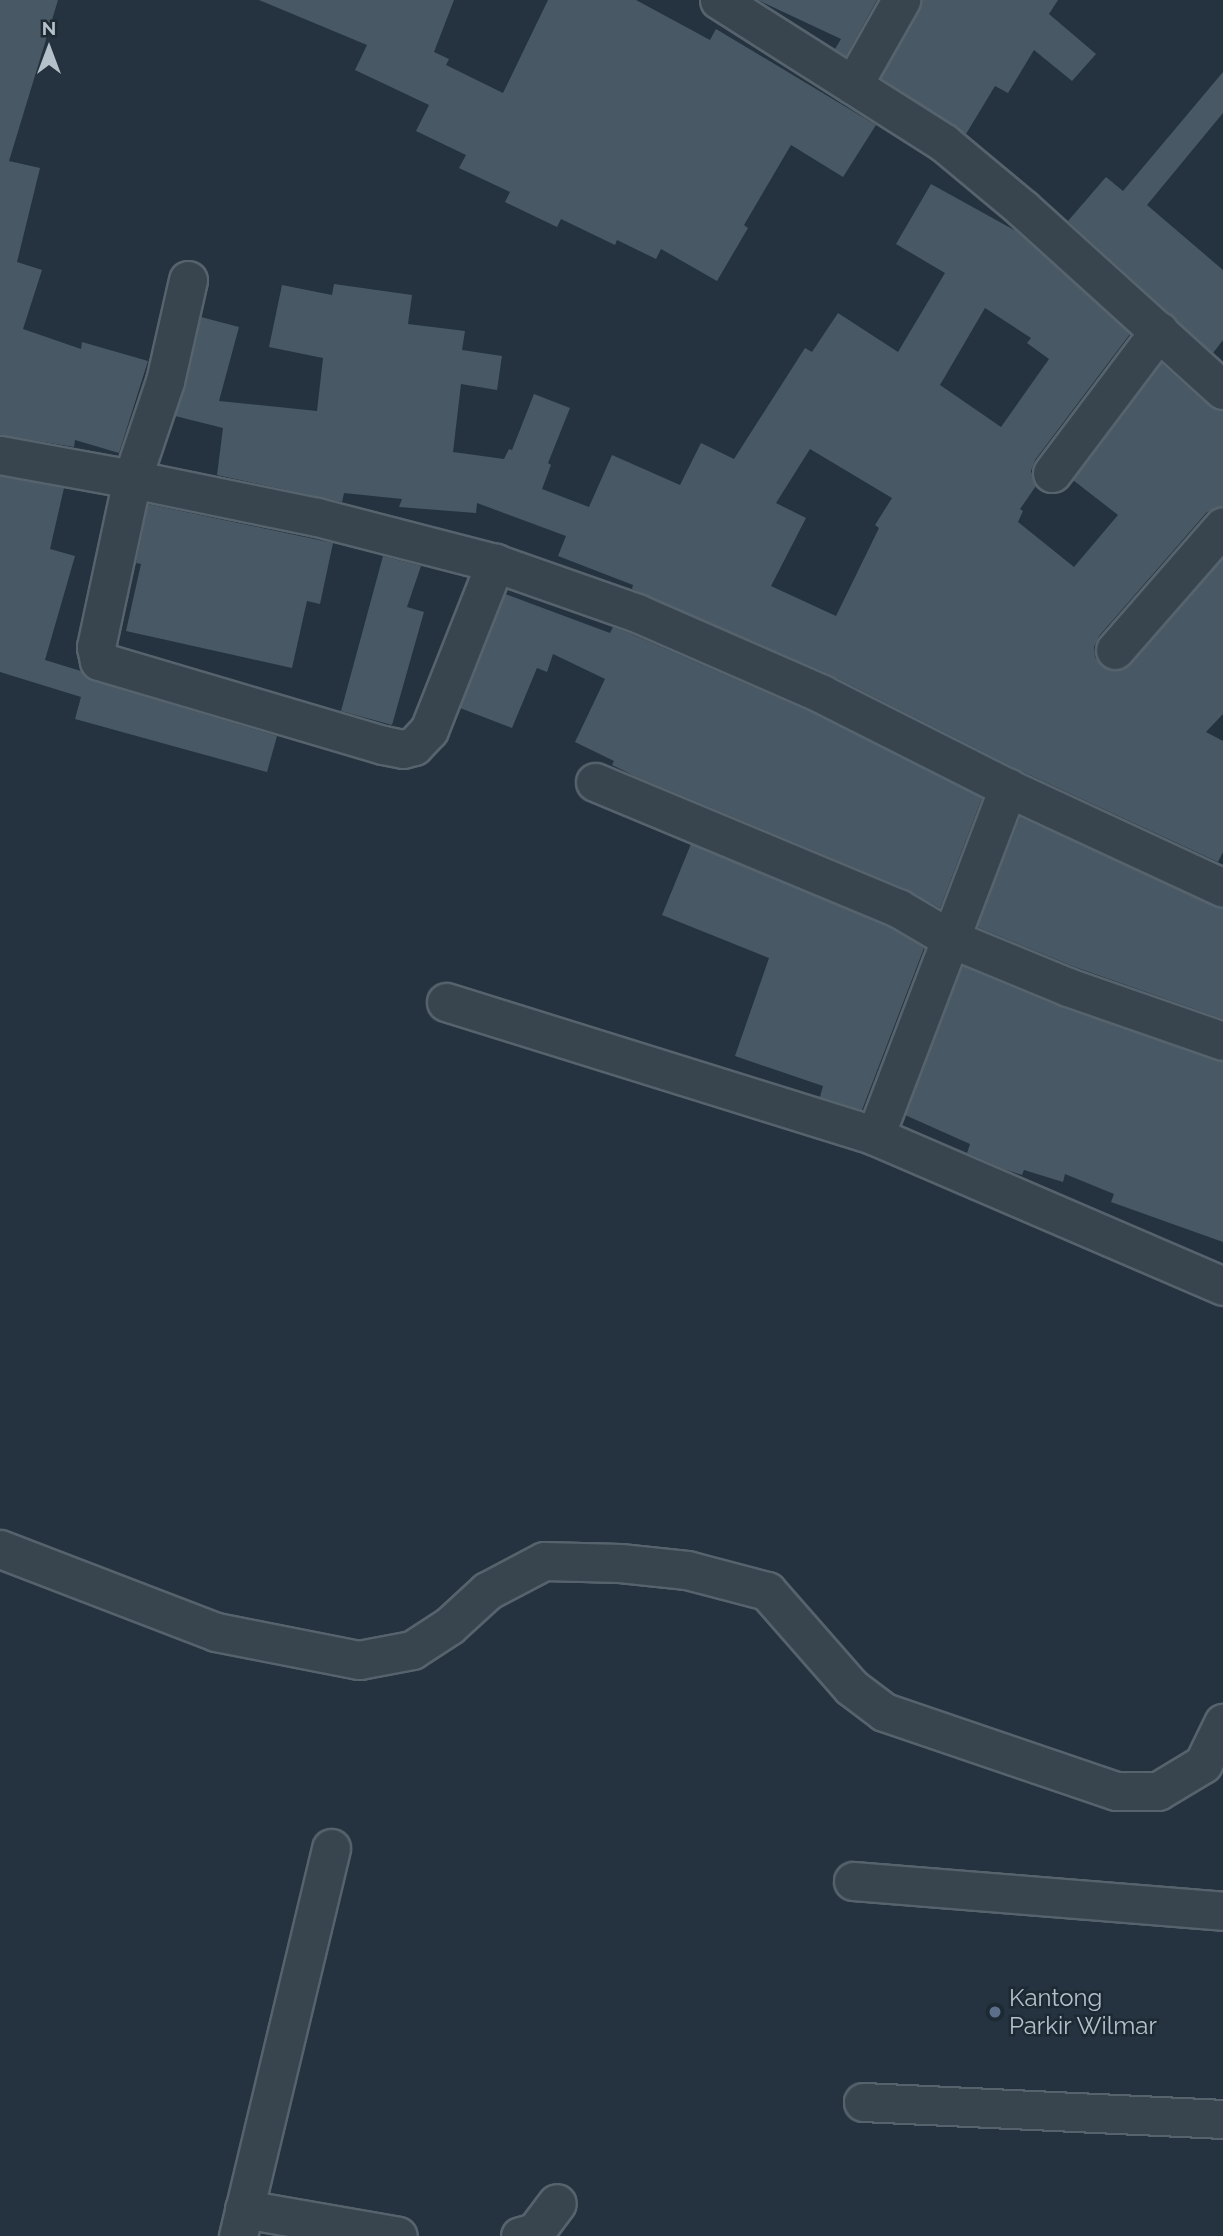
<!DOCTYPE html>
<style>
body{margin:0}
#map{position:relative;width:1223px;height:2236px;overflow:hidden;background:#24333f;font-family:Raleway,sans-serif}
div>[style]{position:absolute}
.building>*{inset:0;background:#485965}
.roads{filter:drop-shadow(2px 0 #56636d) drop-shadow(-2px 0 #56636d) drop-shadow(0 2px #56636d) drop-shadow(0 -2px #56636d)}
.minor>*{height:37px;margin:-18.5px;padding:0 18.5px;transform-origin:18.5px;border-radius:18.5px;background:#38454f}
.dots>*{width:19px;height:19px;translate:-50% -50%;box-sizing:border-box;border:4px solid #1d2a34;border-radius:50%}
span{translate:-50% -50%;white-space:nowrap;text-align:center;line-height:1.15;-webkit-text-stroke:5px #1d2a34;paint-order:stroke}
.poi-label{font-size:24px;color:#b4c0ca}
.left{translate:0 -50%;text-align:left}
.north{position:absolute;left:14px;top:14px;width:70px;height:70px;-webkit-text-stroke:5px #1d2a34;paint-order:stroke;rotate:0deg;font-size:19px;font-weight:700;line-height:28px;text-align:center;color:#b4c0ca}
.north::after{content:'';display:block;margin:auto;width:24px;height:32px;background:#b4c0ca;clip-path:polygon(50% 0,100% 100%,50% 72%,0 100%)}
</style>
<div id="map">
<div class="building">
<i style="clip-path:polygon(0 0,58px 0,9px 161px,40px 168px,17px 262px,42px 270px,23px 329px,81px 349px,82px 342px,148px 361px,119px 453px,75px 440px,74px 447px,0 435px)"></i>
<i style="clip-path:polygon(259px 0,454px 0,434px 52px,449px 59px,446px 65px,503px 93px,548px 0,636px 0,710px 40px,716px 29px,876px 125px,843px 177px,791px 145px,744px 225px,748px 228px,717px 281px,661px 249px,656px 259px,617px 240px,615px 245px,561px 219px,557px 227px,505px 202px,510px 192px,459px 168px,466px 155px,416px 131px,429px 105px,355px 70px,367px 45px)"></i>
<i style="clip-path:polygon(758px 0,877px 0,846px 56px,835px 49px,841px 39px)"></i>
<i style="clip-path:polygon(922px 0,1058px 0,1049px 14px,1096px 54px,1072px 81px,1034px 50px,1008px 93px,995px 86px,966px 134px,881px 78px,919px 10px)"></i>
<i style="clip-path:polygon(1223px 72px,1223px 113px,1147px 205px,1223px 270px,1223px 340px,1213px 353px,1068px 221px,1106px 177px,1123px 191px)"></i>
<i style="clip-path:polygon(evenodd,931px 184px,1016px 231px,1130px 334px,1035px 460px,1031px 471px,1036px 486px,1020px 509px,1023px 511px,1018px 522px,1074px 567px,1118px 515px,1073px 480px,1161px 363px,1209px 406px,1223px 410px,1223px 506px,1207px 512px,1099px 636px,1094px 647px,1095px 657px,1101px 665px,1110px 670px,1121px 670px,1130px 664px,1223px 558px,1223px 714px,1206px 732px,1223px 741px,1223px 852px,1218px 862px,1017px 769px,831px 675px,632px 589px,633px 585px,558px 556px,566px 536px,477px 503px,476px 513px,399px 507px,402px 499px,344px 493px,342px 502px,217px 475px,223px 428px,175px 416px,201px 317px,239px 327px,219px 401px,317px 411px,323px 358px,269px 347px,282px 285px,332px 295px,334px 284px,412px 295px,408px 324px,465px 331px,462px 350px,502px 356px,497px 390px,461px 384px,453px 452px,504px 459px,509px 449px,512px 450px,534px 394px,570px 408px,548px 463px,551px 465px,542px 489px,589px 507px,612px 455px,680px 485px,701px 443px,734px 459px,805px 348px,812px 352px,838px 313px,898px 352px,945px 273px,896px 244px,931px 184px,985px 308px,1031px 338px,1027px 343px,1049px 359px,1001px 427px,940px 385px,985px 308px,931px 184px,810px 449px,892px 498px,875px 525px,879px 528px,836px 616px,771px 586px,806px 518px,776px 503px,810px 449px)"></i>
<i style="clip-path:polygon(0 476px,64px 488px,50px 549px,75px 556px,45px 660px,81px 671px,93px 681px,277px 736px,267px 772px,75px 719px,81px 697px,0 672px)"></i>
<i style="clip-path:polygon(148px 504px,333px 543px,320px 604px,307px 601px,292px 668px,126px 631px,141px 564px,136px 563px)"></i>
<i style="clip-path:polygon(383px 556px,421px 566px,407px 607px,424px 612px,392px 725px,341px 711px)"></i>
<i style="clip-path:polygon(505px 594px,610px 633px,613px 627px,629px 633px,813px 713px,982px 798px,940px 908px,906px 889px,635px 776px,612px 765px,614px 761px,575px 742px,605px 679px,553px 654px,547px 672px,537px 668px,512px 728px,460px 708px)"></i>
<i style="clip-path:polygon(1020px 817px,1223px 909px,1223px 1019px,1075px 967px,977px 927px)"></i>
<i style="clip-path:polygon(691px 844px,889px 927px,924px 948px,862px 1110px,820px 1097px,823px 1086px,735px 1056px,769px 958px,662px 915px)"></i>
<i style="clip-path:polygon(962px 966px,1061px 1007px,1223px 1061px,1223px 1242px,1111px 1202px,1114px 1194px,1065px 1174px,1063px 1182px,1024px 1170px,1022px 1175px,1004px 1169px,967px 1153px,970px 1144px,905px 1115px)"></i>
</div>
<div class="roads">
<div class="minor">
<i style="left:719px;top:0;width:267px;rotate:32.4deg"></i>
<i style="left:944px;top:143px;width:102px;rotate:39.8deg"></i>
<i style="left:1022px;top:208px;width:271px;rotate:42.2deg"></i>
<i style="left:853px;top:85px;width:98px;rotate:-60.5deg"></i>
<i style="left:188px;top:280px;width:104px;rotate:102.8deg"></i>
<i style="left:165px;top:381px;width:103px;rotate:108.6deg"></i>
<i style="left:132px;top:479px;width:189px;rotate:11.6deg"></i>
<i style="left:317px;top:517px;width:184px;rotate:14.5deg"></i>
<i style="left:495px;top:563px;width:151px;rotate:19.4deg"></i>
<i style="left:637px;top:613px;width:202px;rotate:23.6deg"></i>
<i style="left:822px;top:694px;width:208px;rotate:26.8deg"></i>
<i style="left:1008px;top:788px;width:237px;rotate:24.9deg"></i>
<i style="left:0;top:455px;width:134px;rotate:10.3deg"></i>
<i style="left:132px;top:479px;width:172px;rotate:102.1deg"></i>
<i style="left:96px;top:647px;width:14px;rotate:78deg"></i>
<i style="left:99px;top:661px;width:296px;rotate:16.5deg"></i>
<i style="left:383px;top:745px;width:20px;rotate:11deg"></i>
<i style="left:403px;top:749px;width:11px;rotate:-15deg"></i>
<i style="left:414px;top:746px;width:22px;rotate:-47deg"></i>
<i style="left:429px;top:730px;width:180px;rotate:-68.4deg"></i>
<i style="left:1052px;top:473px;width:178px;rotate:-53deg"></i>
<i style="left:1115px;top:650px;width:164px;rotate:-48.9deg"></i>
<i style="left:595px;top:782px;width:328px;rotate:22.6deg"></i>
<i style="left:898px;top:908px;width:59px;rotate:30.5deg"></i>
<i style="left:949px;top:938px;width:129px;rotate:22.4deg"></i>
<i style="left:1068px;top:987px;width:164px;rotate:19.2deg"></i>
<i style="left:446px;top:1002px;width:449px;rotate:17.3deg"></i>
<i style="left:875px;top:1136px;width:379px;rotate:23.3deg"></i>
<i style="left:875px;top:1136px;width:373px;rotate:-69.1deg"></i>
<i style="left:0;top:1549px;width:231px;rotate:21deg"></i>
<i style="left:216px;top:1632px;width:146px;rotate:11.1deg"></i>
<i style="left:359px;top:1660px;width:54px;rotate:-10.7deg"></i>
<i style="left:412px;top:1650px;width:44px;rotate:-33deg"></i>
<i style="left:449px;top:1626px;width:52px;rotate:-42.6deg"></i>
<i style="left:487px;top:1591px;width:64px;rotate:-27.8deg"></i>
<i style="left:544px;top:1561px;width:76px;rotate:1.5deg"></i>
<i style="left:620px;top:1563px;width:67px;rotate:6deg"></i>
<i style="left:687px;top:1570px;width:83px;rotate:14.7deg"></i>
<i style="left:767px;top:1591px;width:128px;rotate:48.8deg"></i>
<i style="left:851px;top:1687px;width:41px;rotate:37.1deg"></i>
<i style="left:884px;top:1712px;width:245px;rotate:18.8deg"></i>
<i style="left:1116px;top:1791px;width:42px"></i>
<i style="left:1158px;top:1791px;width:52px;rotate:-31deg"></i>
<i style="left:1203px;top:1764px;width:46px;rotate:-64deg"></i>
<i style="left:853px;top:1881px;width:371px;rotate:4.6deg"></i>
<i style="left:863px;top:2102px;width:360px;rotate:2.7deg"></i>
<i style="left:244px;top:2209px;width:156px;rotate:9.9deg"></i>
<i style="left:238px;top:2236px;width:399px;rotate:-76.5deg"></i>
<i style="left:520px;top:2236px;width:16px;rotate:-15deg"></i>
<i style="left:535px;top:2232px;width:36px;rotate:-53deg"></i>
</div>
</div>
<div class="dots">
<i style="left:995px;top:2012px;background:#5c6f8a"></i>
</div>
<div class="poi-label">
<span class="left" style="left:1009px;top:2012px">Kantong<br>Parkir Wilmar</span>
</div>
<div class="north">N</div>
</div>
